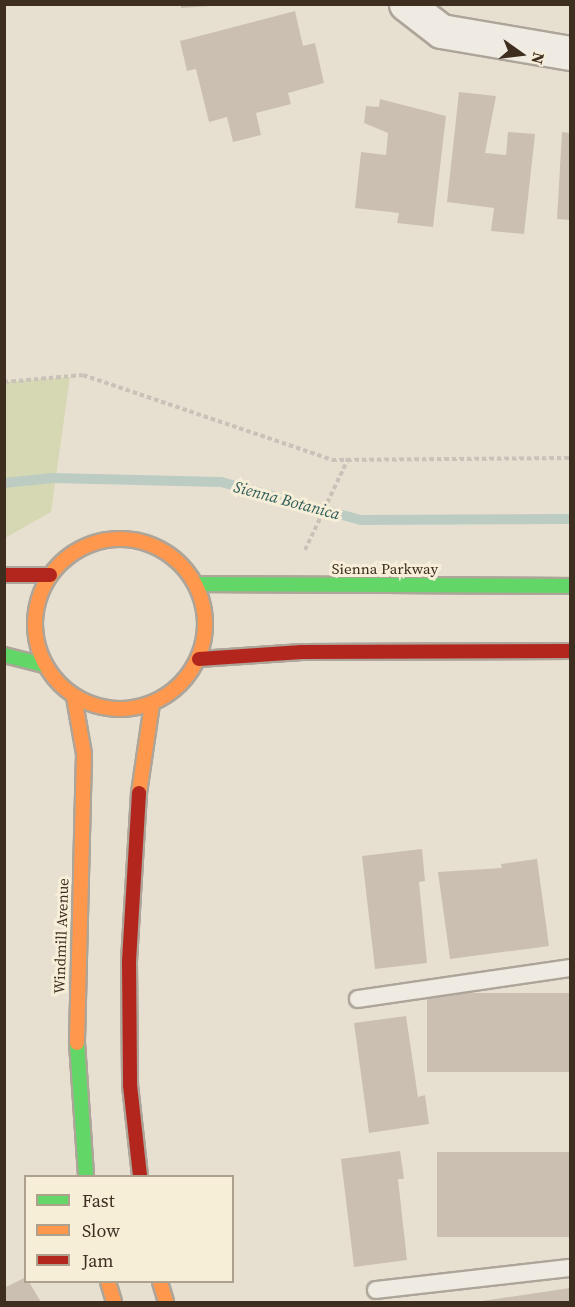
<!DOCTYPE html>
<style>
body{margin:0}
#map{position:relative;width:575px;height:1307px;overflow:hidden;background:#e7e0d1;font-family:"Source Serif 4",serif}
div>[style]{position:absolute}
.green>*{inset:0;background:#d6d7b3}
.stream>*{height:10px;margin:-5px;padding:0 5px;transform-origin:5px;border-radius:5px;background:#bcccc2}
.building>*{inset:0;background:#cbbfb2;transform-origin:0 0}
.path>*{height:4px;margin-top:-2px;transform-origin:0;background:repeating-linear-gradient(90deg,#c8c2b9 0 4.5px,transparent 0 7.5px)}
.roads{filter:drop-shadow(2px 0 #ada599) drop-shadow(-2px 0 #ada599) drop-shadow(0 2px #ada599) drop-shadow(0 -2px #ada599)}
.lane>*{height:16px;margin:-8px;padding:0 8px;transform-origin:8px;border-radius:8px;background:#efebe3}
.street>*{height:33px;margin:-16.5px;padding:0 16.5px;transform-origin:16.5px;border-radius:16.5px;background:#efebe3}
.fast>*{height:14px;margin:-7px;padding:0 7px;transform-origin:7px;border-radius:7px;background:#63d668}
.slow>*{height:14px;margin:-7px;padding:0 7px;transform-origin:7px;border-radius:7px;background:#ff974d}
.slow>.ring{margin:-7px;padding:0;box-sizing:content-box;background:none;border:14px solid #ff974d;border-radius:50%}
.jam>*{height:14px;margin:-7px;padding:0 7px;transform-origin:7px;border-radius:7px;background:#b3261e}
span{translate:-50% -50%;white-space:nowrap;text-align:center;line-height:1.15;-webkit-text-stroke:6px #f7eed8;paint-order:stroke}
.street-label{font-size:15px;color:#3d2e20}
.water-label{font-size:16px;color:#2f5d5a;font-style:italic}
.frame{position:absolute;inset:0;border:6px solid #3d2e20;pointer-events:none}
.legend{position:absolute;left:24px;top:1175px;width:210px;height:108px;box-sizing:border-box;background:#f7eed8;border:2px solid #ada18e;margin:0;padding:8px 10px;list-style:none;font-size:18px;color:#3d2e20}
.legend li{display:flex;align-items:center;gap:12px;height:30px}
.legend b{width:30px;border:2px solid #ada18e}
.north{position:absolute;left:491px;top:24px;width:60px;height:60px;-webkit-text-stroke:4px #f7eed8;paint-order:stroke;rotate:104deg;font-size:16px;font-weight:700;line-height:24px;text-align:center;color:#3d2e20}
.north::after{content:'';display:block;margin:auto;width:21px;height:27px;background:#3d2e20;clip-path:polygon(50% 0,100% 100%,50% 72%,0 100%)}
</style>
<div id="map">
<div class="green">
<i style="clip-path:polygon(70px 377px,51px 512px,5px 538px,5px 382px)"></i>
</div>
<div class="stream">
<i style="left:4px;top:483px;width:49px;rotate:-5.8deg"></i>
<i style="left:53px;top:478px;width:168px;rotate:1.4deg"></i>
<i style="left:221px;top:482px;width:145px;rotate:15.2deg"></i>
<i style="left:361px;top:520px;width:209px;rotate:-0.3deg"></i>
</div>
<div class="building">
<i style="clip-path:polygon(181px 4px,210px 4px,210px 6px,181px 8px)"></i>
<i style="clip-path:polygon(295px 11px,303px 46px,315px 43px,324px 83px,288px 93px,291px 104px,256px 113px,261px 135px,233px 142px,227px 117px,209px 122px,196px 69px,187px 71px,180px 41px)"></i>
<i style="clip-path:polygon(459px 92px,496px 96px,485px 153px,506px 155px,508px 132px,535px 134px,524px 234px,491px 231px,494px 208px,447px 202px)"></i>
<i style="clip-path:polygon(380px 99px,446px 116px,433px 227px,397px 223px,399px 213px,355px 208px,361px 152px,386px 155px,388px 133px,364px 123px,366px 106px,379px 107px)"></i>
<i style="clip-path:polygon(562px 132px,570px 133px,570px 220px,557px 219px)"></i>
<i style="clip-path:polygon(422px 849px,425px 881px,419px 882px,427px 963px,375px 969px,362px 856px)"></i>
<i style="clip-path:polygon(537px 859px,549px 946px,450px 959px,438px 872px,502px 868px,501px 864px)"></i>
<i style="left:570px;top:993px;width:79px;height:143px;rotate:90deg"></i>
<i style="clip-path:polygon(406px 1016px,418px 1097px,425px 1095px,429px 1124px,369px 1133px,354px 1023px)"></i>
<i style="clip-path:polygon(400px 1151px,404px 1179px,398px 1179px,407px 1260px,354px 1267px,341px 1159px)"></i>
<i style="left:570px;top:1152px;width:85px;height:133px;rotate:90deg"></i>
<i style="clip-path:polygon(26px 1277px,41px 1302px,4px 1302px,4px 1288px)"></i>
<i style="clip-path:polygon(570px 1288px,570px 1302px,482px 1302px,482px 1301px)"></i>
</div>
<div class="path">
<i style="left:4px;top:382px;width:79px;rotate:-5.1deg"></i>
<i style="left:83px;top:375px;width:263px;rotate:18.8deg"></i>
<i style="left:332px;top:460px;width:238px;rotate:-0.5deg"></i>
<i style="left:305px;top:550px;width:101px;rotate:-64.7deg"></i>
</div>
<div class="roads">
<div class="lane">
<i style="left:358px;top:999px;width:214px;rotate:-8.3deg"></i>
<i style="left:376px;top:1290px;width:195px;rotate:-6.5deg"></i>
</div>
<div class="street">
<i style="left:406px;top:4px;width:44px;rotate:37.6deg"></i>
<i style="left:441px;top:31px;width:131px;rotate:9.7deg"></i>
</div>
<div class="fast">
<i style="left:198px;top:584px;width:372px;rotate:0.3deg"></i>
<i style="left:4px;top:655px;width:41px;rotate:14deg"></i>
<i style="left:77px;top:1043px;width:133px;rotate:86.1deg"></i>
</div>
<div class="slow">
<i class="ring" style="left:35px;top:539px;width:156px;height:156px"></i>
<i style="left:74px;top:697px;width:58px;rotate:80deg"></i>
<i style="left:84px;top:754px;width:289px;rotate:91.4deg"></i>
<i style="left:139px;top:793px;width:90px;rotate:-81.7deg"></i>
<i style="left:108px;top:1282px;width:21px;rotate:73deg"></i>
<i style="left:160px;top:1282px;width:21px;rotate:73deg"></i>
</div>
<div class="jam">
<i style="left:4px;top:575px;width:46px"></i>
<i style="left:199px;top:659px;width:103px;rotate:-3.9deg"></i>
<i style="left:302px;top:652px;width:268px;rotate:-0.2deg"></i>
<i style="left:139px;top:793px;width:169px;rotate:93.4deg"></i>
<i style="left:129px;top:962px;width:123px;rotate:89.5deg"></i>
<i style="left:130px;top:1085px;width:92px;rotate:83.7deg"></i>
</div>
</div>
<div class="street-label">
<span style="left:385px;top:569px">Sienna Parkway</span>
<span style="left:61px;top:936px;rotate:-88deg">Windmill Avenue</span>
</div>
<div class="water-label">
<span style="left:287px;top:500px;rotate:15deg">Sienna Botanica</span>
</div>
<div class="frame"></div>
<ul class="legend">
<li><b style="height:8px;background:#63d668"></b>Fast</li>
<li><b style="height:8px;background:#ff974d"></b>Slow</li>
<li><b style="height:8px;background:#b3261e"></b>Jam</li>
</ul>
<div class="north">N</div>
</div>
